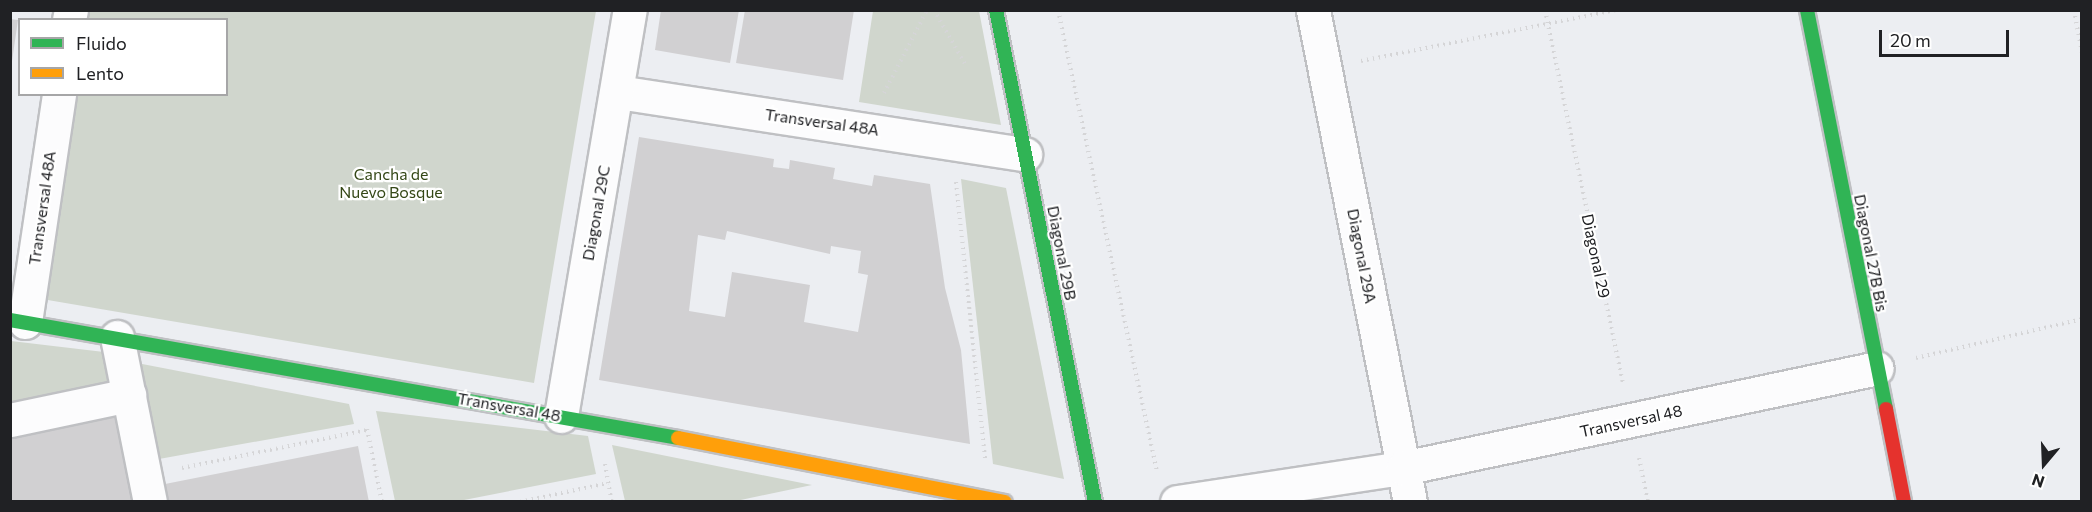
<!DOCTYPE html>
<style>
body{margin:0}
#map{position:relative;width:2092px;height:512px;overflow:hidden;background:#eceef2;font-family:Commissioner,sans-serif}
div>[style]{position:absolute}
.green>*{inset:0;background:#d0d6cd}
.building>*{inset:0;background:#d1d0d2}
.path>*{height:4px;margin-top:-2px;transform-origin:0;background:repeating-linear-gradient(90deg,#d5d5d7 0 1.5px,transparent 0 6px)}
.roads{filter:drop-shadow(2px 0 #bfc0c3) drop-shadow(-2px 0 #bfc0c3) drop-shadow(0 2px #bfc0c3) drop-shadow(0 -2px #bfc0c3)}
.street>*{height:33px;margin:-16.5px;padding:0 16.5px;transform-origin:16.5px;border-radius:16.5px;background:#fcfcfd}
.fast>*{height:14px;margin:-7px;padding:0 7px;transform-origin:7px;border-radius:7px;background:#30b455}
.slow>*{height:14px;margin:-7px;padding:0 7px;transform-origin:7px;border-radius:7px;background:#ff9f0a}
.jam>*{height:14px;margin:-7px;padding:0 7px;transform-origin:7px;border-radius:7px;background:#e5322d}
span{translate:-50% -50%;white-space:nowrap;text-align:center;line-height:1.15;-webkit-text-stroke:4.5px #fff;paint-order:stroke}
.street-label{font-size:16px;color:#202124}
.park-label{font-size:16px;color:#344716}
.frame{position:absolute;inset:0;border:12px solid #202124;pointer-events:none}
.legend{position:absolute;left:18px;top:18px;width:210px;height:78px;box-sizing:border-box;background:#fff;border:2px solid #a6a6a7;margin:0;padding:8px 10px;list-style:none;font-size:18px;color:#202124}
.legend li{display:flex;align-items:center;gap:12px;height:30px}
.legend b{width:30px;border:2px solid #a6a6a7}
.north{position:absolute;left:2014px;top:434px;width:60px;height:60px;-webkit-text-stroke:4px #fff;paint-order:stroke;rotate:199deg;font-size:16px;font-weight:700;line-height:24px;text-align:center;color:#202124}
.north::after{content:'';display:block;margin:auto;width:21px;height:27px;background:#202124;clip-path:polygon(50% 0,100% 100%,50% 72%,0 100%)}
.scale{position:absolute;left:1879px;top:30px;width:130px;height:27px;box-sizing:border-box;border:3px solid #202124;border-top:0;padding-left:8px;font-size:18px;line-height:21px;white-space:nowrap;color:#202124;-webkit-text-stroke:4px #fff;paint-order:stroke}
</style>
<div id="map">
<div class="green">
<i style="clip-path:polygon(85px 11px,596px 11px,534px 383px,36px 298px,71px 95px,226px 94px,226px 20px,83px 19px)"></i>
<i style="clip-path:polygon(873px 11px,979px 11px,1001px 125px,859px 102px)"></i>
<i style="clip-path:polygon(961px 179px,1006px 188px,1064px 479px,993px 464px)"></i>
<i style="clip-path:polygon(11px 341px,104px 352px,112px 392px,11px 413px)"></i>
<i style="clip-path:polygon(137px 363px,349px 404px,354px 424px,159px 459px)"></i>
<i style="clip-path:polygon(376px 411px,588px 436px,596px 474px,459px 501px,395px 501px)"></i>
<i style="clip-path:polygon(612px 445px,812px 485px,736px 501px,625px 501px)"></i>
</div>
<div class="building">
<i style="clip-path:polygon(661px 10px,739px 10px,730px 63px,655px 50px)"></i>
<i style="clip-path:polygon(745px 10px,854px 10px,843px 80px,736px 63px)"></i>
<i style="clip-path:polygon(10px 19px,18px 20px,12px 61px,10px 61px)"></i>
<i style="clip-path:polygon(evenodd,639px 137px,774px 159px,773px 167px,789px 169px,790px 160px,835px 168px,833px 179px,872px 186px,874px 175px,930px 184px,945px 288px,961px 350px,970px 444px,599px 380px,639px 137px,727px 231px,830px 254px,831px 246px,861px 251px,858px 273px,868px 275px,858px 332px,804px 322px,810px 285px,732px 272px,725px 317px,689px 311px,698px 235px,725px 240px,727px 231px)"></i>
<i style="clip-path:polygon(114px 406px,133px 502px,10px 502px,10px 427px)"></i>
<i style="clip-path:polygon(358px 446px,369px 502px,163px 502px,160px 485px)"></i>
</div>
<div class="path">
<i style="left:934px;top:10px;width:62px;rotate:60.1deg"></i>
<i style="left:1058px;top:10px;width:471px;rotate:77.9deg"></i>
<i style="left:1545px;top:10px;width:381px;rotate:78.2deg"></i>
<i style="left:2074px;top:10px;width:44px;rotate:79.5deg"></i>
<i style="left:1361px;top:61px;width:261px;rotate:-11.3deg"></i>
<i style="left:884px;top:93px;width:93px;rotate:-62.6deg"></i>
<i style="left:956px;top:182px;width:278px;rotate:84deg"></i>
<i style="left:1916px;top:358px;width:171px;rotate:-13.2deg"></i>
<i style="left:367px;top:429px;width:75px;rotate:78.4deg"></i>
<i style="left:1639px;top:458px;width:45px;rotate:78.4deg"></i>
<i style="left:605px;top:464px;width:39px;rotate:80deg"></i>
<i style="left:182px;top:468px;width:189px;rotate:-11.6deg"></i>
<i style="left:520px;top:502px;width:90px;rotate:-12.2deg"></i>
</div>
<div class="roads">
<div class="street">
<i style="left:1313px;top:10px;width:501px;rotate:78.85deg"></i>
<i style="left:69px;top:20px;width:10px;rotate:-79deg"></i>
<i style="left:618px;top:92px;width:412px;rotate:8.7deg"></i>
<i style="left:25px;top:322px;width:231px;rotate:-81.5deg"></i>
<i style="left:117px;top:337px;width:168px;rotate:78.7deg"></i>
<i style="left:561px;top:416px;width:412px;rotate:-80.4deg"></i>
<i style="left:10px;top:420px;width:122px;rotate:-11.9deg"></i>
<i style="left:1177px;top:502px;width:229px;rotate:-8.6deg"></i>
<i style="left:1403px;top:468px;width:484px;rotate:-11.9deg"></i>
</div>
<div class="fast">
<i style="left:996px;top:10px;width:502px;rotate:78.62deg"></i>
<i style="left:1807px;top:10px;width:407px;rotate:78.8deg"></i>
<i style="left:10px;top:320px;width:678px;rotate:10.02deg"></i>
</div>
<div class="slow">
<i style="left:678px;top:438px;width:333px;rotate:11.1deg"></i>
</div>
<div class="jam">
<i style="left:1886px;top:409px;width:95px;rotate:79deg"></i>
</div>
</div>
<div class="street-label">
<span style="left:822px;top:122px;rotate:8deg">Transversal 48A</span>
<span style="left:42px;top:208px;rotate:-82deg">Transversal 48A</span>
<span style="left:596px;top:213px;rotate:-80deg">Diagonal 29C</span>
<span style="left:1062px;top:253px;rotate:79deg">Diagonal 29B</span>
<span style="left:1871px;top:253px;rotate:79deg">Diagonal 27B Bis</span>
<span style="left:1362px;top:256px;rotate:79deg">Diagonal 29A</span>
<span style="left:1596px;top:256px;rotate:78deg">Diagonal 29</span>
<span style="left:509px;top:407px;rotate:10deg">Transversal 48</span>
<span style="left:1631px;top:421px;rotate:-12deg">Transversal 48</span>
</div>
<div class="park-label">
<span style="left:391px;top:183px">Cancha de<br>Nuevo Bosque</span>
</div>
<div class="frame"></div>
<ul class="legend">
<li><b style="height:8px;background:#30b455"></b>Fluido</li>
<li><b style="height:8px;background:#ff9f0a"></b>Lento</li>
</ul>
<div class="north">N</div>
<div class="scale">20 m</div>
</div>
